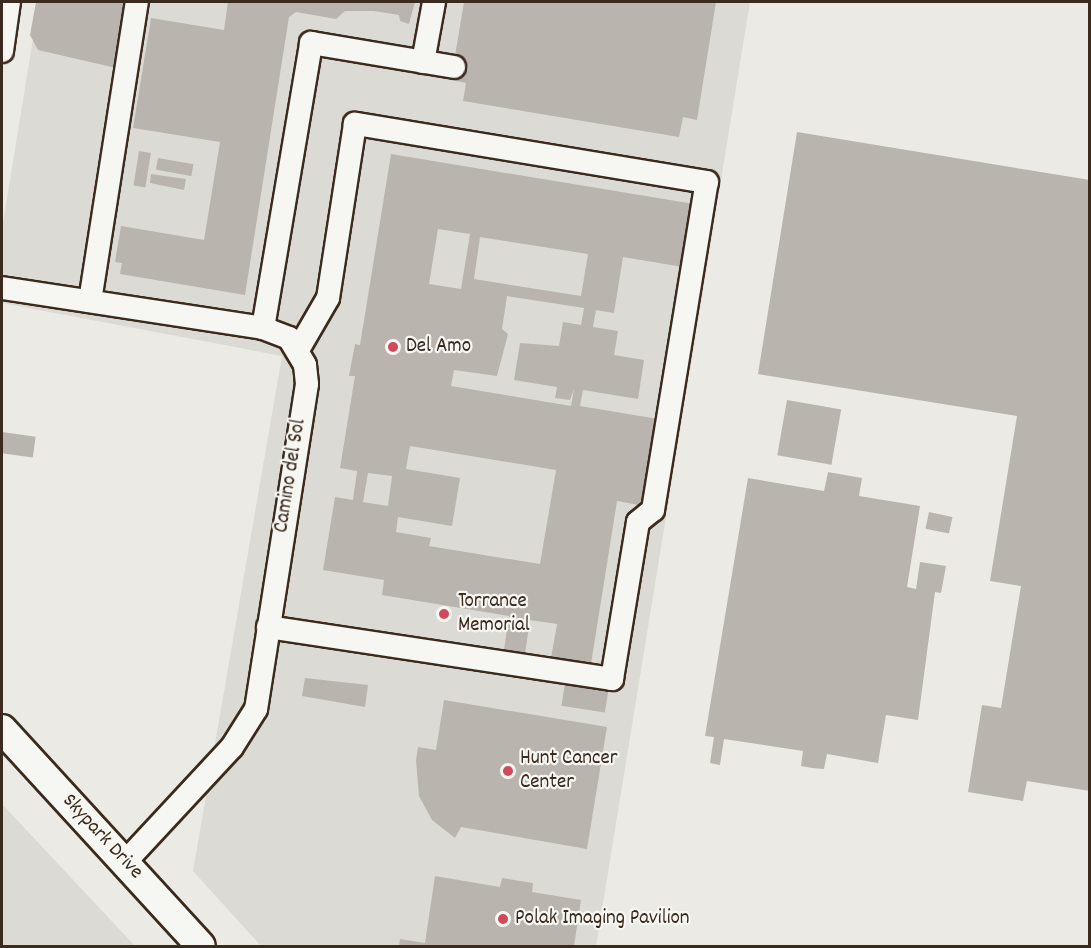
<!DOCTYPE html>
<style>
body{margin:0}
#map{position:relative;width:1091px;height:948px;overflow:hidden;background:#ebeae5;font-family:Dekko,sans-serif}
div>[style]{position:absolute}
.built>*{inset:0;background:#dcdad4}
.building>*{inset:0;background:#bab4ae;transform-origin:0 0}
.roads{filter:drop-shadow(2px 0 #3b2a1e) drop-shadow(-2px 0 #3b2a1e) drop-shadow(0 2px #3b2a1e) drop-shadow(0 -2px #3b2a1e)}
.minor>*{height:22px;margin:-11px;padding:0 11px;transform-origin:11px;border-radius:11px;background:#f6f6f2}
.major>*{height:28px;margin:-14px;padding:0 14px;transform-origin:14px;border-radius:14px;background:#f6f6f2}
.dots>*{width:16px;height:16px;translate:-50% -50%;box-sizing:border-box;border:3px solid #f6f6f2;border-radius:50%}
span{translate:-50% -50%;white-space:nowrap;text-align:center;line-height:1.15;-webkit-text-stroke:4.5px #f6f6f2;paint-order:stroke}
.poi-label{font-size:21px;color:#3b2a1e}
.left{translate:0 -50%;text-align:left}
.street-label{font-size:21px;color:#3b2a1e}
.frame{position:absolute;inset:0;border:3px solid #3b2a1e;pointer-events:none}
</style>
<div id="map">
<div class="built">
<i style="clip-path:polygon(39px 2px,750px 2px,596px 946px,261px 946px,193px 871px,282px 356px,2px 303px,2px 229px)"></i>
<i style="clip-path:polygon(2px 804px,135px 946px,2px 946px)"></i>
</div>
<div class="building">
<i style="clip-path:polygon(36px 2px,127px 2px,116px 68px,38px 50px,30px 35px)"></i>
<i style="clip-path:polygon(228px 2px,415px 2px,409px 24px,400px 21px,399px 15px,374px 11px,345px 11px,336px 19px,296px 12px,289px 17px,245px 295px,120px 274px,122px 263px,115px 262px,121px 226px,204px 240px,220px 142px,133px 128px,151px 18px,224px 30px)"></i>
<i style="clip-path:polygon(464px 2px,716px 2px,697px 120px,683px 117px,679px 137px,463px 101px,466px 83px,451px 80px)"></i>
<i style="clip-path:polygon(797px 132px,1090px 180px,1090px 791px,1027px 781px,1023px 801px,968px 792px,982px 705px,1001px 708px,1021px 586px,990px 581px,1017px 416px,758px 374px)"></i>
<i style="left:139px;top:151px;width:12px;height:35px;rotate:9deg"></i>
<i style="clip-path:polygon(evenodd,391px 154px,694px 204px,683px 267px,623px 257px,614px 313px,596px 310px,593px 327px,618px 331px,614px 355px,644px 360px,638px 399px,583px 390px,580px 406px,658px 419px,644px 506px,617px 501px,591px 664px,551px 658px,557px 624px,530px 620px,524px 661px,503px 657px,509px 616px,382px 595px,384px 580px,323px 570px,335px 497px,353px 500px,357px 471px,340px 468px,355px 376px,349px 376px,355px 344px,360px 345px,391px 154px,438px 229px,470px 234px,461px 289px,429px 284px,438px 229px,391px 154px,480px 237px,588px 254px,581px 296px,474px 279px,480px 237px,391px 154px,507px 296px,584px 308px,581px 325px,563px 322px,559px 346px,520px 343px,514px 380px,557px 387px,555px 398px,570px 400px,574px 389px,571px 406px,451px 386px,454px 370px,497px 376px,508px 334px,502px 329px,507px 296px,391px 154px,410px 446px,556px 470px,540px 564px,429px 546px,431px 538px,396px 532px,398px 517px,452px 526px,460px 478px,406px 469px,410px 446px,391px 154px,368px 473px,392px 476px,388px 506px,363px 502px,368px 473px)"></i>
<i style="left:158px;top:158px;width:36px;height:12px;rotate:10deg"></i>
<i style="clip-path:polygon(151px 174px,186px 179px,184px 190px,150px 183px)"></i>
<i style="left:787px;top:400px;width:55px;height:56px;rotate:10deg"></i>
<i style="left:2px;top:432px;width:34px;height:21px;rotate:8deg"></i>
<i style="clip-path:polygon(828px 472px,862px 478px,859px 496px,920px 506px,907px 587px,916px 589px,920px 562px,946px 566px,941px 593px,935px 592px,918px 720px,886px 715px,878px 763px,827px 754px,824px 769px,812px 768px,801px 766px,803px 751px,724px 739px,720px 765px,710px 763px,714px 737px,705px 736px,748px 478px,824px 491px)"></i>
<i style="left:929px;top:512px;width:24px;height:17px;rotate:12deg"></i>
<i style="clip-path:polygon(305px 678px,368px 685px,365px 707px,302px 696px)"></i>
<i style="left:565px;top:683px;width:44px;height:23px;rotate:9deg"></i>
<i style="clip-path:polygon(444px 700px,607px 727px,587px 849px,461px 827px,455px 838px,432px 820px,419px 796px,416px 760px,418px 747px,436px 750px)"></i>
<i style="clip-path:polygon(435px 876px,500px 887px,502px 878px,533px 883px,532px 892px,581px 900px,574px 946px,399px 946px,400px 939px,425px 943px)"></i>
</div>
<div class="roads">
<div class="minor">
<i style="left:2px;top:51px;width:49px;rotate:-81.9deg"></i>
<i style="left:423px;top:62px;width:61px;rotate:-79.6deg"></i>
<i style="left:2px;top:288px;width:264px;rotate:8.7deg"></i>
<i style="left:263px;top:328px;width:28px;rotate:21deg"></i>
<i style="left:289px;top:338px;width:31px;rotate:59deg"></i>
<i style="left:305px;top:365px;width:19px;rotate:84deg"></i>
<i style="left:307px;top:384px;width:329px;rotate:98.9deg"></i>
<i style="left:256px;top:709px;width:45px;rotate:122.3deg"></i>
<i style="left:232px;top:747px;width:157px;rotate:132.9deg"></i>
<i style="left:90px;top:301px;width:303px;rotate:-81.1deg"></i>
<i style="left:263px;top:328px;width:289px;rotate:-80.4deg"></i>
<i style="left:311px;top:43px;width:145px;rotate:9.5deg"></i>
<i style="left:268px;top:627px;width:348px;rotate:8.6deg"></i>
<i style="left:612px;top:679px;width:159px;rotate:-80.6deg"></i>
<i style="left:638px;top:522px;width:19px;rotate:-39deg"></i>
<i style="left:653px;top:510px;width:332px;rotate:-80.7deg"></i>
<i style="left:707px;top:182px;width:357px;rotate:-170.6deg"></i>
<i style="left:355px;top:124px;width:176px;rotate:98.8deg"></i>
<i style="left:328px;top:298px;width:58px;rotate:120.1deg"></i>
</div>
<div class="major">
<i style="left:2px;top:729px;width:294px;rotate:47.5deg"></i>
</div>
</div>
<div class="dots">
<i style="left:393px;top:347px;background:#d1495b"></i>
<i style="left:444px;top:614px;background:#d1495b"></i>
<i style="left:508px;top:771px;background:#d1495b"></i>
<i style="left:503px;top:919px;background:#d1495b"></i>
</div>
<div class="poi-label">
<span class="left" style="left:406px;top:347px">Del Amo</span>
<span class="left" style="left:458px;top:614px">Torrance<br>Memorial</span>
<span class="left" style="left:520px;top:771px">Hunt Cancer<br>Center</span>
<span class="left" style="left:515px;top:919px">Polak Imaging Pavilion</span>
</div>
<div class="street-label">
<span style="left:291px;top:476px;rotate:-81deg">Camino del Sol</span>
<span style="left:102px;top:837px;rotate:47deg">Skypark Drive</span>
</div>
<div class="frame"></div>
</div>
